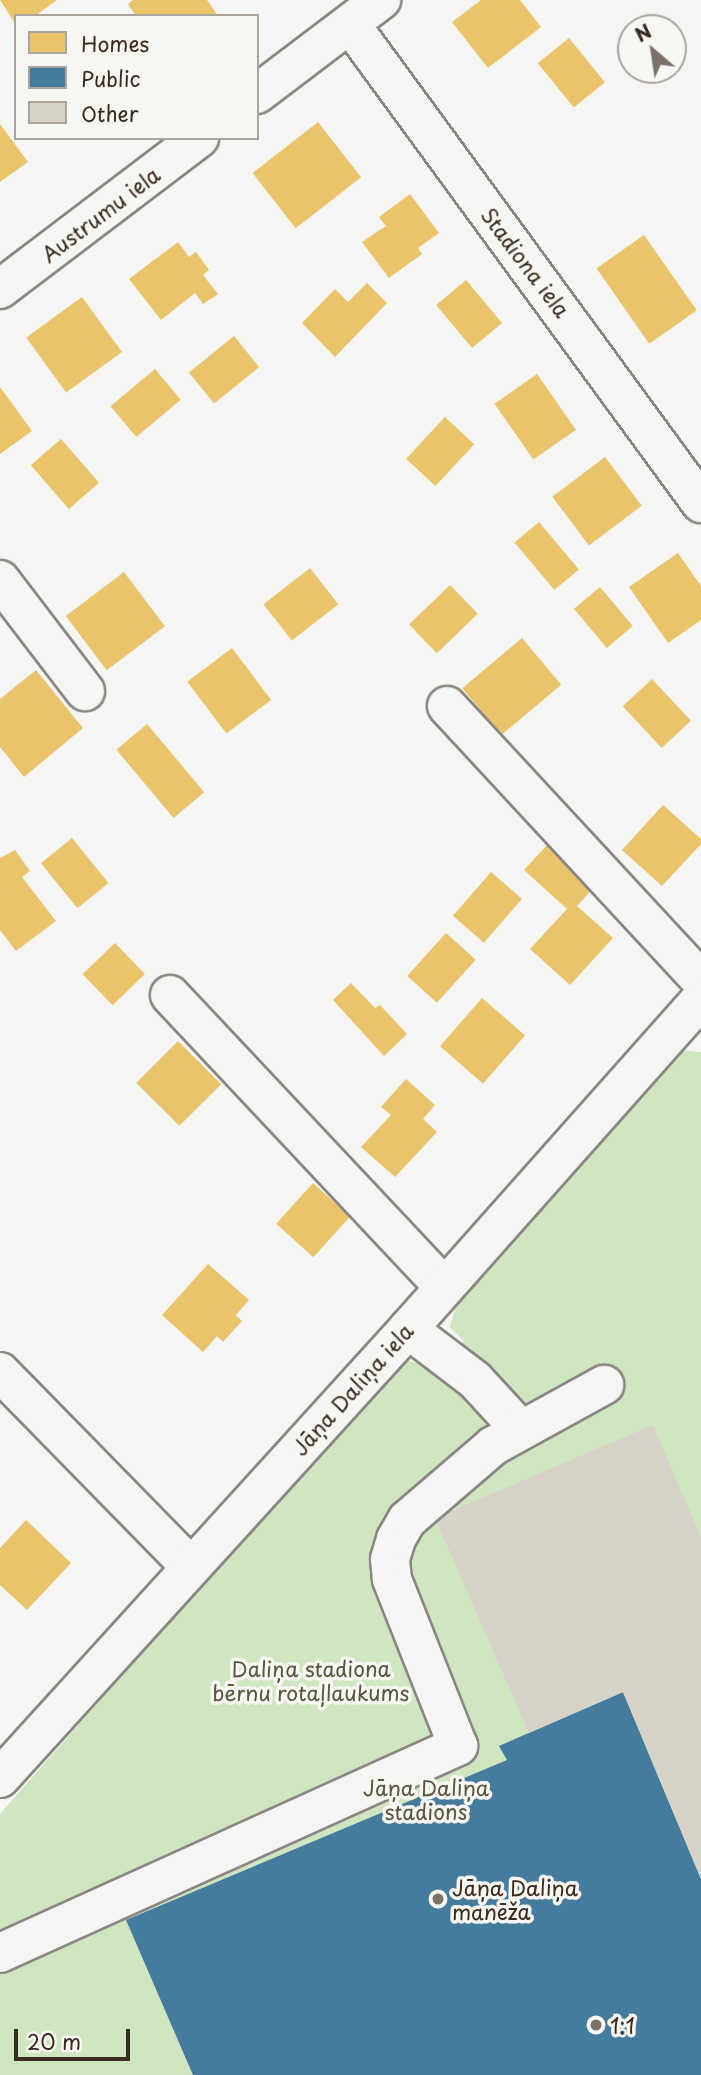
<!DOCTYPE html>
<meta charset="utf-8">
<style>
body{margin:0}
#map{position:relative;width:701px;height:2075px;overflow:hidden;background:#f5f5f3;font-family:"Playpen Sans",sans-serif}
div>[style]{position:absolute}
.green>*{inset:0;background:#cfe6c0}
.homes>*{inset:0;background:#e9c46a;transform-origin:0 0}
.public>*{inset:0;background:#457b9d}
.building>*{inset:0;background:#d8d3c9}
.roads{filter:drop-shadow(2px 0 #8a8683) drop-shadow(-2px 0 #8a8683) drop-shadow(0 2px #8a8683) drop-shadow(0 -2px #8a8683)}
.minor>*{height:38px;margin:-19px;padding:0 19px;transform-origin:19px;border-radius:19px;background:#f5f5f3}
.dots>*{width:19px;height:19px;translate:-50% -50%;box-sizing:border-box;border:4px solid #f6f6f2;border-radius:50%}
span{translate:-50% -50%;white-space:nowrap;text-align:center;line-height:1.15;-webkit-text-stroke:7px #f6f6f2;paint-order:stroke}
.street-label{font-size:21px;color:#3b2a1e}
.park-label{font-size:21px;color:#58563c}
.poi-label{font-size:21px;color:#3b2a1e}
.left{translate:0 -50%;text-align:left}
.legend{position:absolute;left:14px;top:14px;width:245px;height:126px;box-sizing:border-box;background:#f6f6f2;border:2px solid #aba49d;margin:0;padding:9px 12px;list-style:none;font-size:21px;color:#3b2a1e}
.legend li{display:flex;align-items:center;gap:14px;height:35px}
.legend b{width:35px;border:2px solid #aba49d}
.north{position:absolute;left:617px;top:14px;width:70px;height:70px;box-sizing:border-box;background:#f6f6f2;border:2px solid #aba49d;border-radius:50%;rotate:331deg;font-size:19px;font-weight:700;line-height:28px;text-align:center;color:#3b2a1e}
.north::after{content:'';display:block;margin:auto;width:24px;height:32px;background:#7c7169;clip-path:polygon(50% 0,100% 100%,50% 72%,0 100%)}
.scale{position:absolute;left:14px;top:2029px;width:116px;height:32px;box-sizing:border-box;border:4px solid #3b2a1e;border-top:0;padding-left:9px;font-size:21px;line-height:24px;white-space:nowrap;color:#3b2a1e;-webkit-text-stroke:5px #f6f6f2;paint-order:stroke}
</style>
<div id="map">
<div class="green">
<i style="clip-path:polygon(678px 1050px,701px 1052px,701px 2075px,0 2075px,0 1814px,202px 1584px,405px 1360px,439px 1369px,464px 1341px,450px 1327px,456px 1305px,509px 1238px)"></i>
</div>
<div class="homes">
<i style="clip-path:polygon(0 0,57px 0,35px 16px,16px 16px,16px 25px)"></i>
<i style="clip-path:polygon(133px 0,207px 0,218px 16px,136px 16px,128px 4px)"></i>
<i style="clip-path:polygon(481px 0,520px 0,541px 27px,488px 68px,452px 22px)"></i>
<i style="left:569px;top:38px;width:57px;height:40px;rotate:51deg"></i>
<i style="left:318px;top:122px;width:70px;height:83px;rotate:52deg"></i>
<i style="clip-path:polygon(0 124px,28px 162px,0 182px)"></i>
<i style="clip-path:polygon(410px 194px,439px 233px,418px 248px,422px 254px,389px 278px,362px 242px,386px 226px,379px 217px)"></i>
<i style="left:644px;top:235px;width:92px;height:58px;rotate:55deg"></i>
<i style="clip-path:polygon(178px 242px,189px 257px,196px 252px,209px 270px,203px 275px,218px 294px,203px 304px,195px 293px,161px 320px,129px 279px)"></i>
<i style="left:466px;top:280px;width:56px;height:39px;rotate:50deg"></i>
<i style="clip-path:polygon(367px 283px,387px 303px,335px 357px,302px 323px,335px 289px,348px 302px)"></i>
<i style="left:82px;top:297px;width:68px;height:69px;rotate:54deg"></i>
<i style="left:234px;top:336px;width:40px;height:58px;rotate:51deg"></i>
<i style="left:155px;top:369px;width:40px;height:58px;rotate:50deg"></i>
<i style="left:537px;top:374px;width:68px;height:52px;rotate:55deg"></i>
<i style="clip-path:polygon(0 387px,32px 431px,0 454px)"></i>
<i style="left:445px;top:417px;width:40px;height:57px;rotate:43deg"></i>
<i style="left:61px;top:439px;width:58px;height:40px;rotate:49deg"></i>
<i style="left:605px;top:457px;width:61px;height:66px;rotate:53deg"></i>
<i style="left:539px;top:522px;width:62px;height:32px;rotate:50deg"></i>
<i style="clip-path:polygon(678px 553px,701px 586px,701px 620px,668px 643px,629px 587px)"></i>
<i style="left:310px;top:568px;width:46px;height:59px;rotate:52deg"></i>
<i style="left:124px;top:572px;width:68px;height:73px;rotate:53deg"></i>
<i style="left:450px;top:585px;width:40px;height:57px;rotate:46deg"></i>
<i style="left:600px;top:587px;width:51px;height:34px;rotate:50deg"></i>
<i style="left:522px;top:638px;width:61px;height:78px;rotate:50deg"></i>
<i style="left:232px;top:648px;width:65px;height:56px;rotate:53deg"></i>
<i style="clip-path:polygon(36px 670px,83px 728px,24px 777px,0 747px,0 699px)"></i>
<i style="left:652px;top:679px;width:57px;height:40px;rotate:47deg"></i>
<i style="left:147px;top:724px;width:89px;height:40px;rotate:50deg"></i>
<i style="clip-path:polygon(663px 805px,701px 839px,701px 844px,662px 886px,622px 850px)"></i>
<i style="left:72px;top:838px;width:58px;height:40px;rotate:51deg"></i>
<i style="clip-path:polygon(547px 845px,594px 887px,577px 906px,613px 938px,570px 985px,530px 949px,567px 909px,524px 870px)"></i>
<i style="clip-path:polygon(15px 850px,30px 871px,22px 877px,56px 921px,16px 951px,0 930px,0 858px)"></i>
<i style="left:491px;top:872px;width:41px;height:58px;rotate:41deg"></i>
<i style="left:446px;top:933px;width:40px;height:58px;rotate:42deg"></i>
<i style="left:115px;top:943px;width:43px;height:45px;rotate:46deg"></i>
<i style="clip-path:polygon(351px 983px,375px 1008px,380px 1005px,407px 1034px,384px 1056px,333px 1000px)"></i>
<i style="left:482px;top:998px;width:57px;height:64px;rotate:41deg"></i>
<i style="left:178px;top:1041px;width:61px;height:59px;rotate:45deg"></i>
<i style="clip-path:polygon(406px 1079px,435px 1105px,423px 1119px,437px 1132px,395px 1177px,361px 1147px,391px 1115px,381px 1107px)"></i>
<i style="left:313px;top:1183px;width:50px;height:55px;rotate:42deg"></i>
<i style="clip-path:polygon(208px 1264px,249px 1300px,236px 1315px,242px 1321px,223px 1342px,217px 1336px,203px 1352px,162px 1315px)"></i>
<i style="clip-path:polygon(26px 1520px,71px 1563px,27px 1610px,0 1585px,0 1548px)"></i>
</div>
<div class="public">
<i style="clip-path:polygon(623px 1692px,701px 1879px,701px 2075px,193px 2075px,126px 1920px,507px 1760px,499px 1746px)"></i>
</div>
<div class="building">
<i style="clip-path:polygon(653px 1425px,701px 1537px,701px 1879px,623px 1692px,529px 1733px,435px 1518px)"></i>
</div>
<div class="roads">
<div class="minor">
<i style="left:350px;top:24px;width:594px;rotate:53.77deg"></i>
<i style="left:257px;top:94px;width:156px;rotate:-37.2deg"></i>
<i style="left:0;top:289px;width:250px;rotate:-37.2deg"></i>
<i style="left:0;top:580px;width:140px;rotate:52.6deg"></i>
<i style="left:447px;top:706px;width:374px;rotate:47.2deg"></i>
<i style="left:170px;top:995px;width:399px;rotate:46.8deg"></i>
<i style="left:408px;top:1329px;width:84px;rotate:37.3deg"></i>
<i style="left:475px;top:1380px;width:68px;rotate:47.4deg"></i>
<i style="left:0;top:1372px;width:272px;rotate:45.6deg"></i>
<i style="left:0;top:1778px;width:607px;rotate:-47.74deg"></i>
<i style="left:408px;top:1329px;width:441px;rotate:-48.4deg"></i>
<i style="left:0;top:1953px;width:503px;rotate:-24.32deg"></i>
<i style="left:458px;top:1746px;width:180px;rotate:-111.6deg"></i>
<i style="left:392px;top:1579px;width:20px;rotate:-96deg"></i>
<i style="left:390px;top:1559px;width:21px;rotate:-73deg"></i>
<i style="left:396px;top:1539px;width:22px;rotate:-60deg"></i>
<i style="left:407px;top:1520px;width:113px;rotate:-40.7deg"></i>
<i style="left:493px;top:1446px;width:127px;rotate:-28.8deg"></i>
</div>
</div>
<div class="dots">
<i style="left:438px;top:1899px;background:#7c7169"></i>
<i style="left:596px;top:2025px;background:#7c7169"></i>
</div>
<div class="street-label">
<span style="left:100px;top:214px;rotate:-37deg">Austrumu iela</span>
<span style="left:526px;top:262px;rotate:53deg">Stadiona iela</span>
<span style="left:352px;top:1389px;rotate:-48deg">Jāņa Daliņa iela</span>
</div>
<div class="park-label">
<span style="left:311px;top:1680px">Daliņa stadiona<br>bērnu rotaļlaukums</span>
<span style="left:426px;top:1799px">Jāņa Daliņa<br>stadions</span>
</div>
<div class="poi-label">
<span class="left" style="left:452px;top:1899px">Jāņa Daliņa<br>manēža</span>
<span class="left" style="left:610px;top:2025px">1:1</span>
</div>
<ul class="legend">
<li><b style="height:19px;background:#e9c46a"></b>Homes</li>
<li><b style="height:19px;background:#457b9d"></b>Public</li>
<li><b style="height:19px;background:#d8d3c9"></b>Other</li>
</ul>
<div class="north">N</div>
<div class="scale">20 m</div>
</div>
